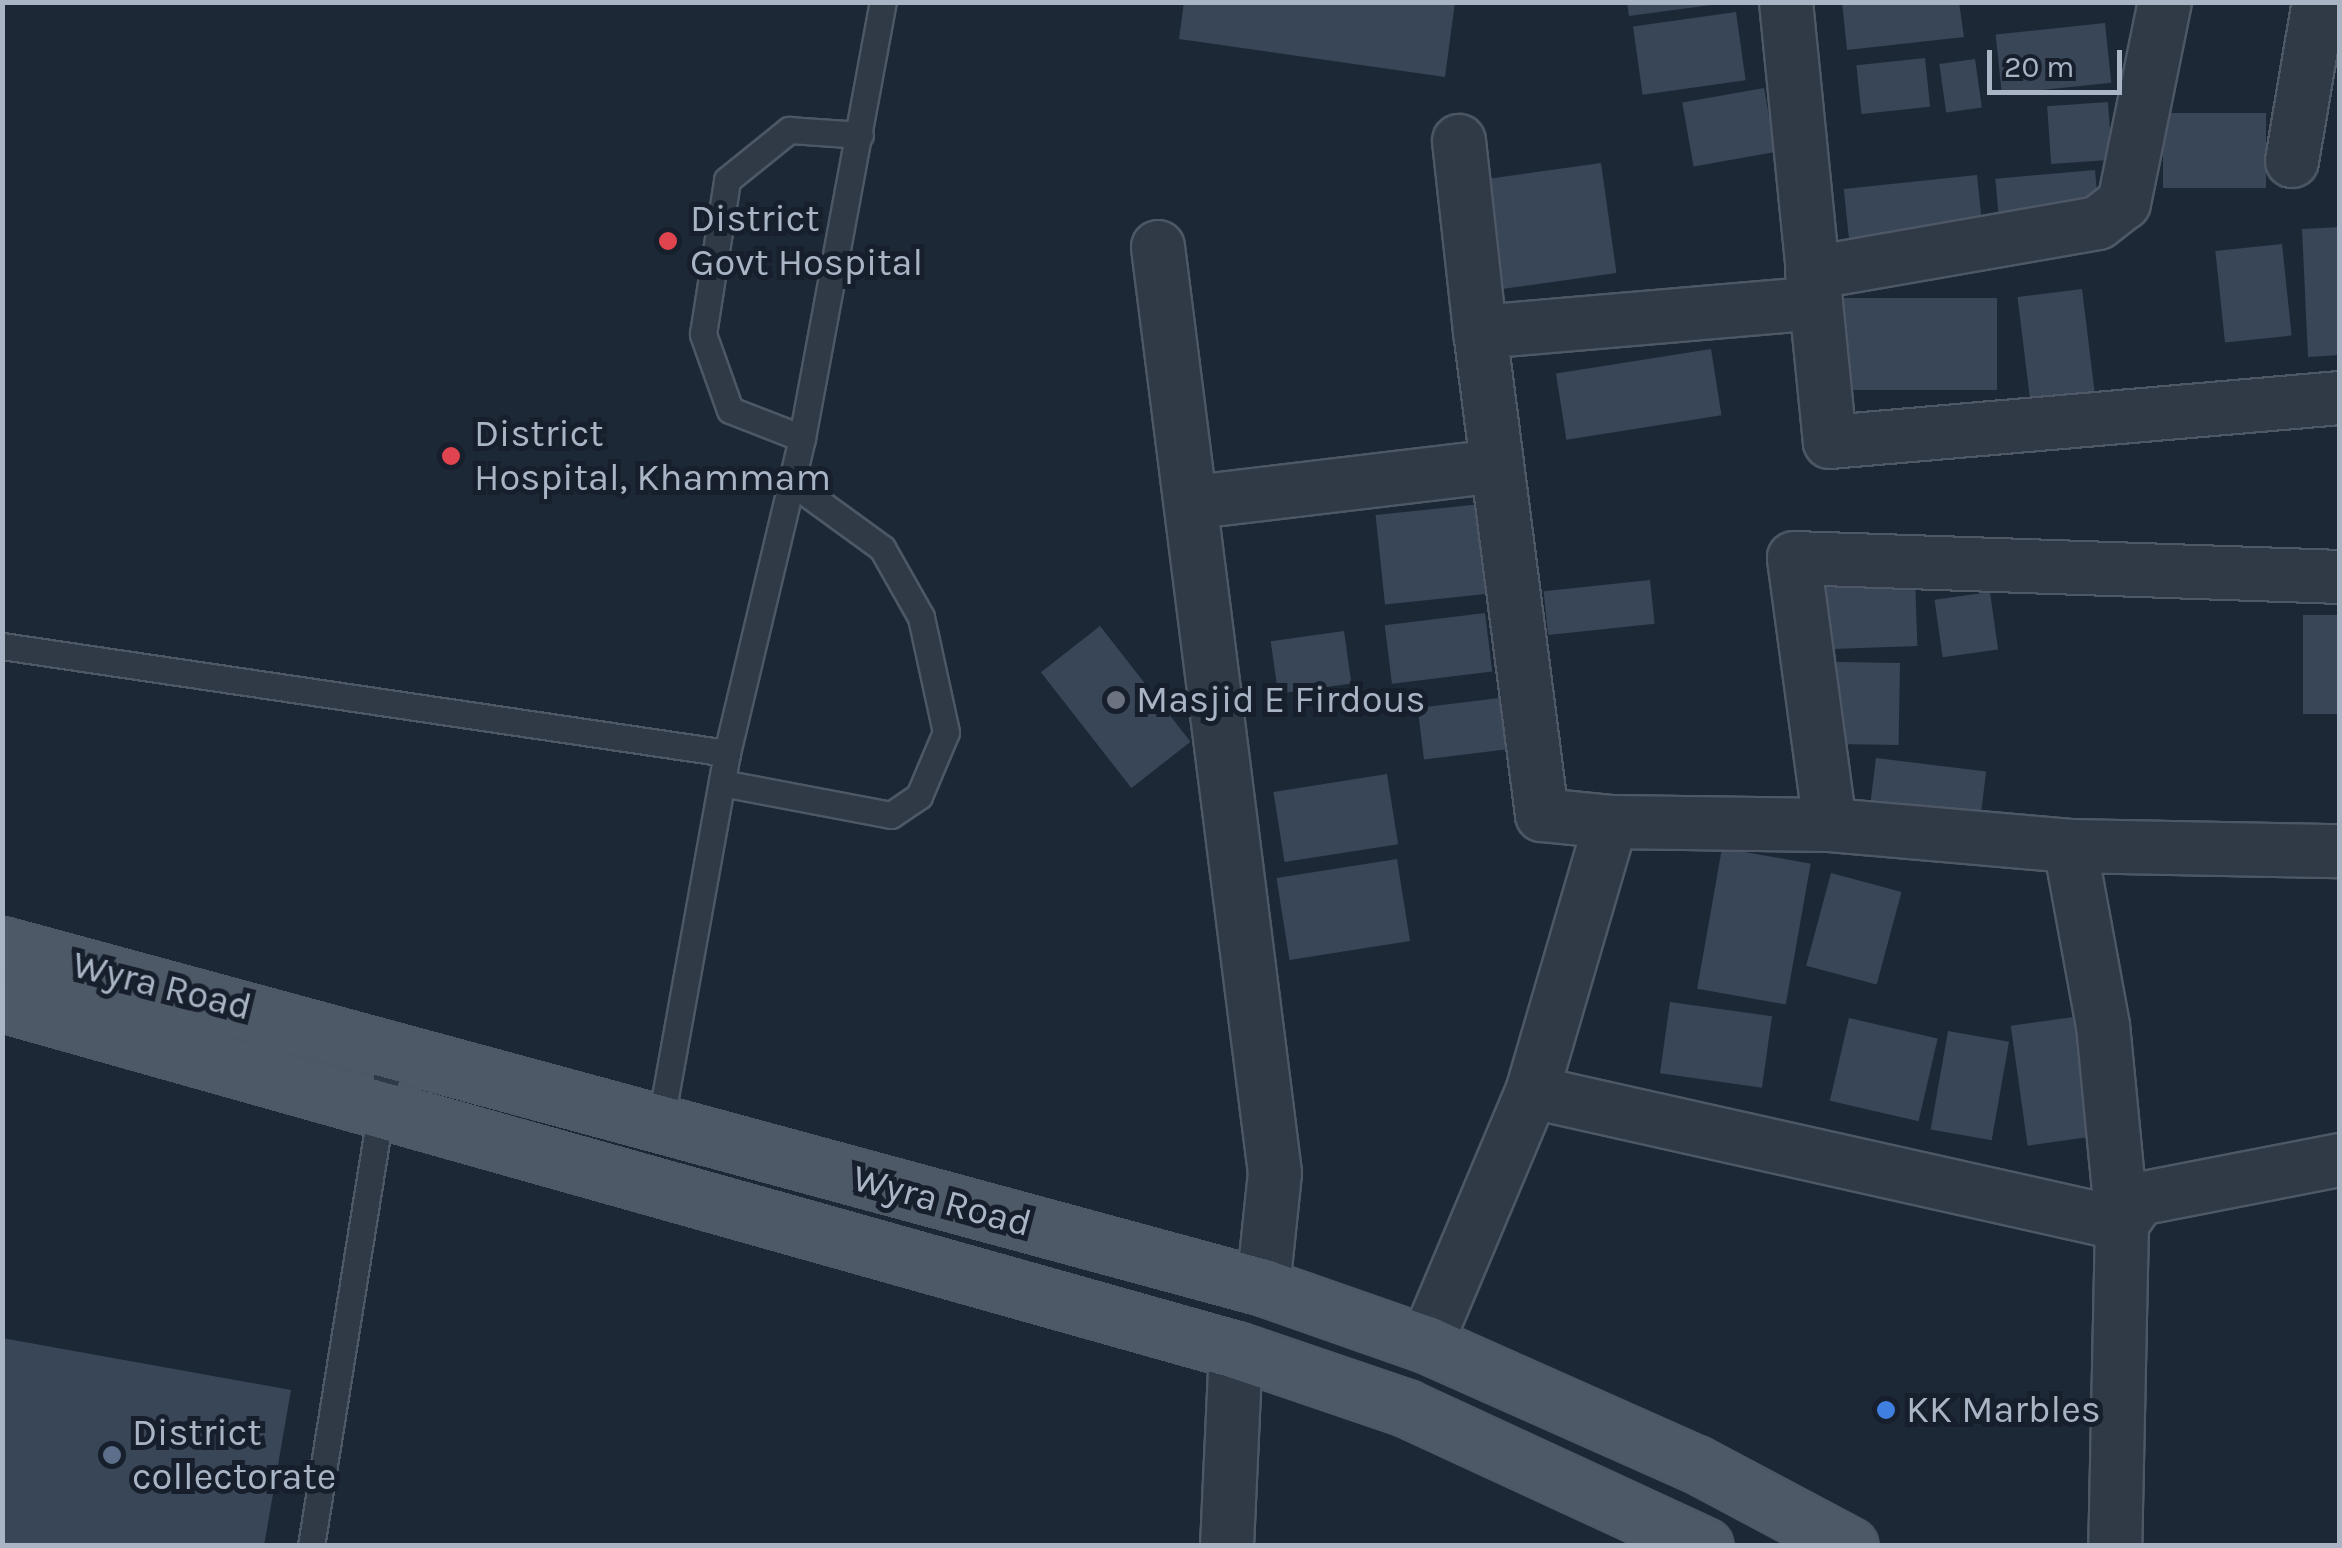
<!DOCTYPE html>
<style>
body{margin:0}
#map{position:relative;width:2342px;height:1548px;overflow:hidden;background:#1d2836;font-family:Karla,sans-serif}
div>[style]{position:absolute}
.building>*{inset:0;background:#384658;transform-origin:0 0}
.roads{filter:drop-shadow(2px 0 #4d5765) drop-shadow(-2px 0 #4d5765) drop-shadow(0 2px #4d5765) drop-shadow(0 -2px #4d5765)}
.lane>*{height:25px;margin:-12.5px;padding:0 12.5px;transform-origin:12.5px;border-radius:12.5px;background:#303a47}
.street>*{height:52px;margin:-26px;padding:0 26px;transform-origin:26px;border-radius:26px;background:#303a47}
.primary>*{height:55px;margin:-27.5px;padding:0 27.5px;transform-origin:27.5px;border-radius:27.5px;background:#4e5967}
.dots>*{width:28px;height:28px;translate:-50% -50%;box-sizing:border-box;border:5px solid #161f2b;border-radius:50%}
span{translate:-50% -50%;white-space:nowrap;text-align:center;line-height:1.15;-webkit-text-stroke:10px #161f2b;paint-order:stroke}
.poi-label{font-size:38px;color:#a9b4c5}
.left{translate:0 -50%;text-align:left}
.street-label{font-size:38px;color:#a9b4c5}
.frame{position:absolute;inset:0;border:5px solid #a9b4c5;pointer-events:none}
.scale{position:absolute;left:1987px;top:50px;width:135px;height:45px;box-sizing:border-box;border:5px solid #a9b4c5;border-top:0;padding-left:12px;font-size:30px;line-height:35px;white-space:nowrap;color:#a9b4c5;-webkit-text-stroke:8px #161f2b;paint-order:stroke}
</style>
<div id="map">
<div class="building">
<i style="clip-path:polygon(1184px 2px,1455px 2px,1445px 77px,1179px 39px)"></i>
<i style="clip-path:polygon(1627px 2px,1711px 2px,1711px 5px,1629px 16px)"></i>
<i style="clip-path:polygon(1842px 2px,1959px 2px,1964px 37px,1847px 50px)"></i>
<i style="left:1736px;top:12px;width:69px;height:104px;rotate:82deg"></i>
<i style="left:2105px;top:23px;width:60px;height:110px;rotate:84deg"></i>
<i style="left:1925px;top:58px;width:49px;height:69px;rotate:84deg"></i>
<i style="left:1975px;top:59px;width:49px;height:36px;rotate:82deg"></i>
<i style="left:1764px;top:88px;width:65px;height:83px;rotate:80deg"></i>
<i style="left:2108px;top:102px;width:58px;height:61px;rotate:86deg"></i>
<i style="left:2163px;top:113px;width:103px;height:75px"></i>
<i style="left:1601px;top:163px;width:111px;height:120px;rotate:82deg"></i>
<i style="left:2095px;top:170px;width:44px;height:100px;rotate:85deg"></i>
<i style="left:1977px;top:175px;width:61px;height:134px;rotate:84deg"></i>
<i style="clip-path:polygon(2340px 227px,2340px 355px,2308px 357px,2302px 229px)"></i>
<i style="left:2282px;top:244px;width:92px;height:67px;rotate:84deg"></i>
<i style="left:2082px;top:289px;width:105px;height:65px;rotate:83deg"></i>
<i style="left:1836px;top:298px;width:161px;height:92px"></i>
<i style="left:1711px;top:349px;width:67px;height:157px;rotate:81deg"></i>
<i style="left:1481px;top:504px;width:90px;height:106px;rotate:84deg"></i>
<i style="left:1915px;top:578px;width:68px;height:92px;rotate:88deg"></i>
<i style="left:1650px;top:580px;width:44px;height:107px;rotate:84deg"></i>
<i style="left:1990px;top:592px;width:58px;height:56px;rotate:82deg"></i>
<i style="left:1485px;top:613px;width:59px;height:101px;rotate:83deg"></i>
<i style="left:2340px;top:615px;width:99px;height:37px;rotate:90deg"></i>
<i style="left:1100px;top:626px;width:147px;height:75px;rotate:52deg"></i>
<i style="left:1344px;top:631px;width:53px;height:74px;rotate:82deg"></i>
<i style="left:1837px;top:662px;width:63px;height:82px;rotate:1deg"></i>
<i style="left:1507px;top:697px;width:52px;height:90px;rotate:83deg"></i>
<i style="left:1876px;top:758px;width:111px;height:54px;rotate:7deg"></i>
<i style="left:1387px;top:774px;width:71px;height:115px;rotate:81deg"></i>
<i style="left:1722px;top:848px;width:90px;height:143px;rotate:10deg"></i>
<i style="left:1397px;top:859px;width:83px;height:122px;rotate:81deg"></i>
<i style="left:1831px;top:873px;width:73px;height:96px;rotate:15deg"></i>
<i style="left:1670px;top:1002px;width:103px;height:72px;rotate:8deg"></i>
<i style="left:2088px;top:1015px;width:121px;height:78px;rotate:82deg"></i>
<i style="left:1849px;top:1018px;width:91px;height:85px;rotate:13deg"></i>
<i style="left:1948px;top:1031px;width:62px;height:100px;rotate:10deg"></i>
<i style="clip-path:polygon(2px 1338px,291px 1390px,264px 1546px,2px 1546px)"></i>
</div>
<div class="roads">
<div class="lane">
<i style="left:802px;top:438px;width:77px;rotate:-158.7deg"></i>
<i style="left:730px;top:410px;width:81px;rotate:-109.6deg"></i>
<i style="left:703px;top:334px;width:156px;rotate:-81.1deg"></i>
<i style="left:727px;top:180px;width:80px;rotate:-38.9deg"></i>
<i style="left:789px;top:130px;width:71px;rotate:4deg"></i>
<i style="left:2px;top:646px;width:733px;rotate:8.4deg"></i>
<i style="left:722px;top:783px;width:172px;rotate:10.7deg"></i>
<i style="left:891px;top:815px;width:34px;rotate:-34deg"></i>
<i style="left:919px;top:796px;width:69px;rotate:-67.1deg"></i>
<i style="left:946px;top:732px;width:118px;rotate:-102.3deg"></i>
<i style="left:921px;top:617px;width:79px;rotate:-119.5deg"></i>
<i style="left:882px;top:548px;width:112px;rotate:-144deg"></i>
<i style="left:660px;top:1125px;width:378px;rotate:-79.8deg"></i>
<i style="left:727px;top:753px;width:324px;rotate:-76.6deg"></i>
<i style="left:802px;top:438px;width:443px;rotate:-79.5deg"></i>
<i style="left:311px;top:1546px;width:505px;rotate:-80.89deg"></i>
</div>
<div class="street">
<i style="left:1786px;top:2px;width:442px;rotate:84.3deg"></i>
<i style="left:1830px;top:442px;width:512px;rotate:-4.93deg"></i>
<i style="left:1459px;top:141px;width:192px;rotate:83.7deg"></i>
<i style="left:2292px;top:161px;width:161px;rotate:-80.4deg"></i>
<i style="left:1158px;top:247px;width:933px;rotate:82.8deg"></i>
<i style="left:1275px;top:1173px;width:115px;rotate:96deg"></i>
<i style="left:1812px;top:273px;width:290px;rotate:-9.9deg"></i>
<i style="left:2098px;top:223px;width:33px;rotate:-38deg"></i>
<i style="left:2124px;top:203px;width:205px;rotate:-78.5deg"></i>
<i style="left:1195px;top:502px;width:302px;rotate:-6.8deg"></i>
<i style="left:1611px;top:822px;width:69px;rotate:-174.2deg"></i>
<i style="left:1542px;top:815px;width:487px;rotate:-97.3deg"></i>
<i style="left:1480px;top:332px;width:336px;rotate:-4.9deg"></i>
<i style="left:1830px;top:825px;width:269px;rotate:-97.7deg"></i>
<i style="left:1794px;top:558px;width:546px;rotate:1.99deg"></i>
<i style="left:2070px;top:846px;width:182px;rotate:79.6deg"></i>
<i style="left:2103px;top:1025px;width:200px;rotate:84.5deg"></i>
<i style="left:2122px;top:1224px;width:322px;rotate:91.2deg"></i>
<i style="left:1532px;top:1092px;width:605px;rotate:12.61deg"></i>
<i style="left:2122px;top:1224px;width:30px;rotate:-56deg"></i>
<i style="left:2139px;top:1199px;width:205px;rotate:-11deg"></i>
<i style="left:1426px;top:1344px;width:273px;rotate:-67.2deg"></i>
<i style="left:1532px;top:1092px;width:281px;rotate:-73.7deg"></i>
<i style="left:1611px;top:822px;width:219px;rotate:0.8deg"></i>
<i style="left:1830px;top:825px;width:241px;rotate:5deg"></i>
<i style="left:2070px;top:846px;width:270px;rotate:1.1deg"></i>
<i style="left:1227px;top:1546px;width:196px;rotate:-87.4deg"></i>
</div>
<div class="primary">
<i style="left:2px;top:945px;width:1307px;rotate:15.17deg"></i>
<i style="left:1263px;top:1287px;width:173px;rotate:19.3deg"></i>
<i style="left:1426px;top:1344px;width:295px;rotate:24deg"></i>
<i style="left:1696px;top:1464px;width:174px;rotate:28deg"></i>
<i style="left:2px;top:1003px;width:1282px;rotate:15.71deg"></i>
<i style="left:1236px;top:1350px;width:180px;rotate:18.8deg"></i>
<i style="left:1406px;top:1408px;width:329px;rotate:24.8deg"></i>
</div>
</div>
<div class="dots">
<i style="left:668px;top:241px;background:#e0444e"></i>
<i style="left:451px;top:456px;background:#e0444e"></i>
<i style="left:1116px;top:700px;background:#6b7280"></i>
<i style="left:1886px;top:1410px;background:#3f7fe0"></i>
<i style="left:112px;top:1455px;background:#5c6f8a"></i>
</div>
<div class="poi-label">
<span class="left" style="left:690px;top:241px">District<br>Govt Hospital</span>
<span class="left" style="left:474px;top:456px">District<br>Hospital, Khammam</span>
<span class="left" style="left:1136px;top:700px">Masjid E Firdous</span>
<span class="left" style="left:1906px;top:1410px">KK Marbles</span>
<span class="left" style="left:132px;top:1455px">District<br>collectorate</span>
</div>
<div class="street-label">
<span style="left:162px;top:986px;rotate:14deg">Wyra Road</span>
<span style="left:942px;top:1201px;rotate:15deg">Wyra Road</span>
</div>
<div class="frame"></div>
<div class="scale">20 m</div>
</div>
